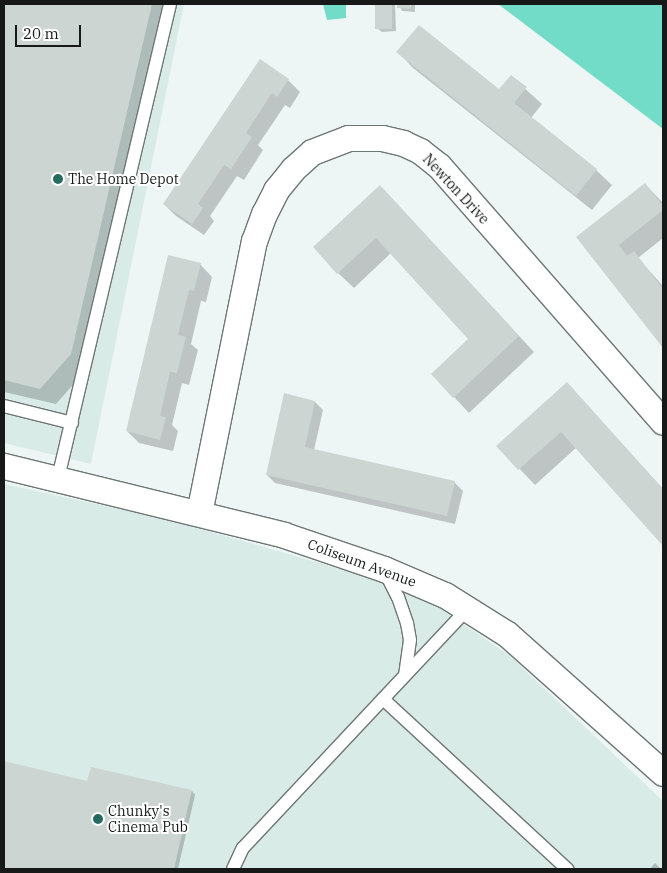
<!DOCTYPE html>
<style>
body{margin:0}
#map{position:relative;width:667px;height:873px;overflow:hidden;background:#edf6f4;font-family:"IBM Plex Serif",serif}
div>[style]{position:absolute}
.built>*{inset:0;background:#d9ebe7}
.water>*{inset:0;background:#73dcc8}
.shadow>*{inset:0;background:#0003}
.building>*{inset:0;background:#cdd5d3;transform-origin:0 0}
.roads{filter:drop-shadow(1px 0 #6f7775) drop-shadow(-1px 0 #6f7775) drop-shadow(0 1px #6f7775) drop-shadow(0 -1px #6f7775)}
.lane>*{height:12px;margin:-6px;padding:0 6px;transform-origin:6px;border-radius:6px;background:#fff}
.street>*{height:25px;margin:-12.5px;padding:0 12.5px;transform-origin:12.5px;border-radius:12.5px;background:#fff}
.dots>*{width:14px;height:14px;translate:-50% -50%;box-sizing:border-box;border:2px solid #fff;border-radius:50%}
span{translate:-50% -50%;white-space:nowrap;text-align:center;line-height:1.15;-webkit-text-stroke:4px #fff;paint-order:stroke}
.poi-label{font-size:14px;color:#161918}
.left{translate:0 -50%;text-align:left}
.street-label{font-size:14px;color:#161918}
.frame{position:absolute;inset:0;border:5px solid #161918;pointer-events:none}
.scale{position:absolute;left:15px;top:25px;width:66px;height:22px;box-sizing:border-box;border:2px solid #161918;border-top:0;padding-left:6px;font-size:15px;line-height:18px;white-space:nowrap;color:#161918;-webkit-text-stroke:4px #fff;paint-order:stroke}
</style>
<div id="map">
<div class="built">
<i style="clip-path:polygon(4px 4px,184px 4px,91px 464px,4px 443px)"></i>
<i style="clip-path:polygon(4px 484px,166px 519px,411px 589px,509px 655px,663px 801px,663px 869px,4px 869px)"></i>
</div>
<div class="water">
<i style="clip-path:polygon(323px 4px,346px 4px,346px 18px,327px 20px)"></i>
<i style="clip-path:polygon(498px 4px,663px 4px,663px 129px)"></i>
</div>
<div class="shadow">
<i style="clip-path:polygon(4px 4px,171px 4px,86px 370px,56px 404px,4px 392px)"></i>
<i style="clip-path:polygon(376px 4px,395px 4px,396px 31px,382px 32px,378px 29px)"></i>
<i style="clip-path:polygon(399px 4px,415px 4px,415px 12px,402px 11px)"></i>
<i style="clip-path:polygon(398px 52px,500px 91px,511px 76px,542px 104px,531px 118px,596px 170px,612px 185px,592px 210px,413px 68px)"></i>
<i style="clip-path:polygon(260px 61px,288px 80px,300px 92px,290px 108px,285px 105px,258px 145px,263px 150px,244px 180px,237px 176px,210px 216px,214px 221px,204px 235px,176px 216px,164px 204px)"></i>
<i style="clip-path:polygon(645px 184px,663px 203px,663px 238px,638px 258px,663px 286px,663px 346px,578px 237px)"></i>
<i style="clip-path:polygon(395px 202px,534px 352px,469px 413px,454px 397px,470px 339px,391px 253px,354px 288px,338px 273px)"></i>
<i style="clip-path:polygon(200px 264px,212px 277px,206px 302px,201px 301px,191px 344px,198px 350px,189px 385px,182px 383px,172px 425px,178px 431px,173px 451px,139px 443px,127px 431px)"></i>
<i style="clip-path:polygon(567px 383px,663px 489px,663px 544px,577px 447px,535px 485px,498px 446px)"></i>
<i style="clip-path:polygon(315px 402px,323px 410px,314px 450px,454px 482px,463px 491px,455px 524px,275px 483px,267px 475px)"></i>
<i style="clip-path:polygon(4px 763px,88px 782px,192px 791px,195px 795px,178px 869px,4px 869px)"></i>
<i style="clip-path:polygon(655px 863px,661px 869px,650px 869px)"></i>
</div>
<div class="building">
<i style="clip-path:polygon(4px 4px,152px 4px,71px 354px,40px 389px,4px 380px)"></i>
<i style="left:375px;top:4px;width:17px;height:25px"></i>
<i style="clip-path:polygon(397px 4px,412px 4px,411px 9px,397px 8px)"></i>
<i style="clip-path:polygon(419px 25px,499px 89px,511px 75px,527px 87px,514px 103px,597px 169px,576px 196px,396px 52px)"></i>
<i style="clip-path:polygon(260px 59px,289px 79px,277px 97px,272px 93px,246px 133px,252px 137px,231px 169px,224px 165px,198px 204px,203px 208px,192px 224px,163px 204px)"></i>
<i style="clip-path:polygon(645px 183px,663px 206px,663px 210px,619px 245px,627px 256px,634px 251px,663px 289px,663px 348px,576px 237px)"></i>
<i style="clip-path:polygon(380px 185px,519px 336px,453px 398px,431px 374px,468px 339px,376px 238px,337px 274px,313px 247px)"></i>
<i style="clip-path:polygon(168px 255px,201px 263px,194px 291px,189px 290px,178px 335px,186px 337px,177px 373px,170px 372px,160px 416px,166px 417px,160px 440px,126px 431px)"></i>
<i style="clip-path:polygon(567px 382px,663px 489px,663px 546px,561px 432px,518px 470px,496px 446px)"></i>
<i style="clip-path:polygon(284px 393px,315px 401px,305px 447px,455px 481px,447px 516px,266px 475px)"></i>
<i style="clip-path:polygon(4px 761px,87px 781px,91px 767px,192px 790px,174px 869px,4px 869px)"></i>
</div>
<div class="roads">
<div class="lane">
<i style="left:4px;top:406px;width:70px;rotate:14deg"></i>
<i style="left:58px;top:478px;width:487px;rotate:-76.7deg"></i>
<i style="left:385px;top:572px;width:28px;rotate:63deg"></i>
<i style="left:398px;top:597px;width:28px;rotate:71deg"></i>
<i style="left:407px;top:623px;width:17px;rotate:80deg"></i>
<i style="left:410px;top:640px;width:34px;rotate:98deg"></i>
<i style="left:383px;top:699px;width:251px;rotate:42.7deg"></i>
<i style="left:233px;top:869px;width:23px;rotate:-65deg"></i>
<i style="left:243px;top:848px;width:329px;rotate:-46.8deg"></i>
</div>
<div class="street">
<i style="left:4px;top:466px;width:288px;rotate:13.8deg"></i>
<i style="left:284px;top:535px;width:106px;rotate:18.8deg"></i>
<i style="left:384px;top:569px;width:66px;rotate:23.1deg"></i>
<i style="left:445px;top:595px;width:73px;rotate:32.2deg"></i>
<i style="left:507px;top:634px;width:209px;rotate:41.7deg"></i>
<i style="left:199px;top:513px;width:278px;rotate:-78.6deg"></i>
<i style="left:254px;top:241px;width:29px;rotate:-70deg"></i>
<i style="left:264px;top:214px;width:27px;rotate:-63deg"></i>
<i style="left:276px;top:190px;width:27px;rotate:-51deg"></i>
<i style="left:293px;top:169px;width:25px;rotate:-42deg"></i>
<i style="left:312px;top:152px;width:39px;rotate:-21deg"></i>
<i style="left:348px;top:138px;width:34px"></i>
<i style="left:382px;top:138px;width:22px;rotate:13deg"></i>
<i style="left:403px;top:143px;width:19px;rotate:25deg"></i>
<i style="left:420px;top:151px;width:24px;rotate:38deg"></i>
<i style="left:439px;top:166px;width:340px;rotate:48.8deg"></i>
</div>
</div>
<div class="dots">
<i style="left:58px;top:179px;background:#256b5f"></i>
<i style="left:98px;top:819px;background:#256b5f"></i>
</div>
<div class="poi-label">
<span class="left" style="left:68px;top:179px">The Home Depot</span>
<span class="left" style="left:108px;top:819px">Chunky's<br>Cinema Pub</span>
</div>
<div class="street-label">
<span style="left:456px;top:189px;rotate:47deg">Newton Drive</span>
<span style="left:362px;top:563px;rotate:20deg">Coliseum Avenue</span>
</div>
<div class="frame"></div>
<div class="scale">20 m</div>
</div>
